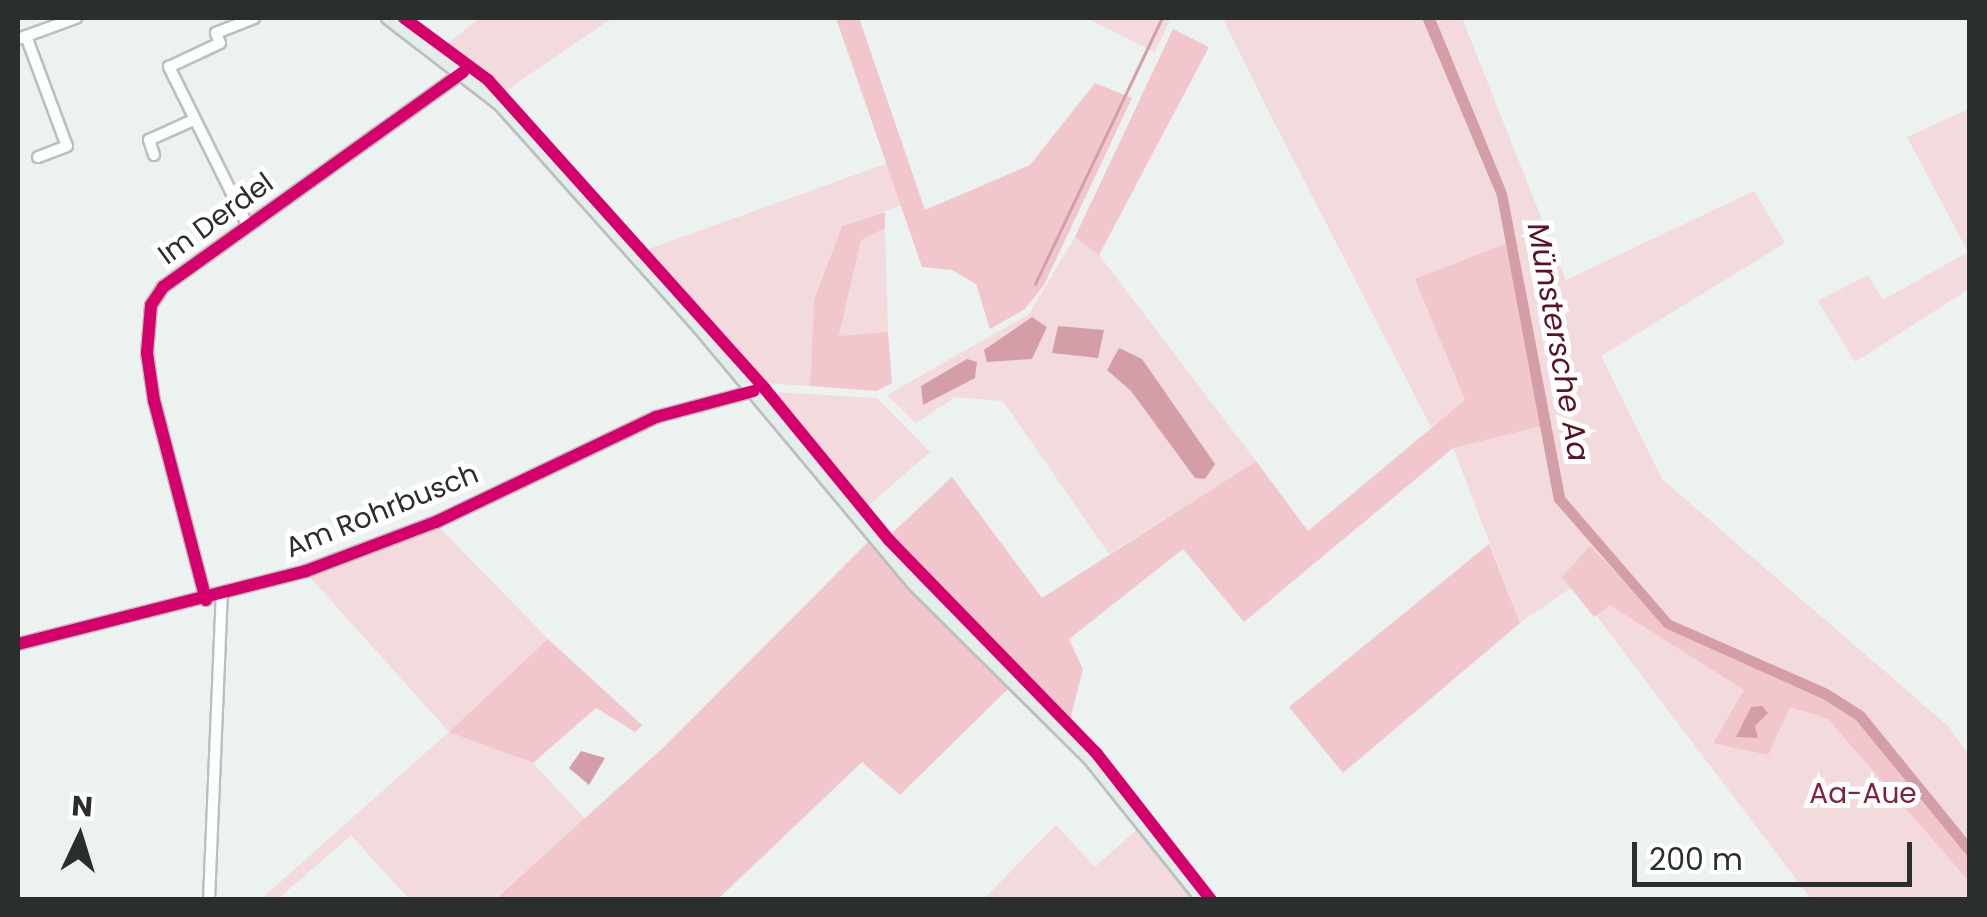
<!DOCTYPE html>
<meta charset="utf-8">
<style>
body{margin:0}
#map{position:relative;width:1987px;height:917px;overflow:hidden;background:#ecf2ef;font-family:Poppins,sans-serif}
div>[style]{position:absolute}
.green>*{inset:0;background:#f3dadd}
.forest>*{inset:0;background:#f2c6cd}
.water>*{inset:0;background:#d49ea8}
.stream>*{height:2.5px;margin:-1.25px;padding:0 1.25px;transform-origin:1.25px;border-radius:1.25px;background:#d49ea8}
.roads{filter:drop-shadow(2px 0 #bbbfbe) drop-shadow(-2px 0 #bbbfbe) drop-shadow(0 2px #bbbfbe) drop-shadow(0 -2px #bbbfbe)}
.minor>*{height:10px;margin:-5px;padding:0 5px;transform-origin:5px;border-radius:5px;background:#fcfdfd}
.major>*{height:12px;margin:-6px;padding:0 6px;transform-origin:6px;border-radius:6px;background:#e3eeea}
.cycleway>*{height:12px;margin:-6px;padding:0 6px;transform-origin:6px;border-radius:6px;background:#d6006c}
span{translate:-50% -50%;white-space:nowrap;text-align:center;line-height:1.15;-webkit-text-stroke:10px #fff;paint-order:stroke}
.street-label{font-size:28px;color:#2a2e2c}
.park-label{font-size:28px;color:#81213d}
.water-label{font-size:30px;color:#5a1227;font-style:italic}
.frame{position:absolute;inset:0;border:20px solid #2a2e2c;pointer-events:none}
.north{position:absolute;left:30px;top:787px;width:100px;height:100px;-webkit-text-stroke:8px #fff;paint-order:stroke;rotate:4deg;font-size:28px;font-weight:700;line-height:40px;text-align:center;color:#2a2e2c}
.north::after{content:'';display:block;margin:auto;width:35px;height:45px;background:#2a2e2c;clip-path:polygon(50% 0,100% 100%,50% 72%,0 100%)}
.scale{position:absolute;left:1632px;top:842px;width:280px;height:45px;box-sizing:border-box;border:5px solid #2a2e2c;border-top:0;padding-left:12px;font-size:30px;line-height:35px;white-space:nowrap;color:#2a2e2c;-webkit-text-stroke:8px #fff;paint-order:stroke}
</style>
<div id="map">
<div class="green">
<i style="clip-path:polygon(480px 18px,612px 18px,504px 92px,446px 44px)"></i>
<i style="clip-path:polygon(1086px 18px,1171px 18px,1155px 52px)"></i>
<i style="clip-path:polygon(1229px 18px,1462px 18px,1566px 280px,1754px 191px,1785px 243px,1601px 356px,1662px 479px,1948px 726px,1969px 755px,1969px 899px,1811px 899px,1574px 586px,1520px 623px,1455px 452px,1436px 424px,1431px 427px,1273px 120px,1224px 21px)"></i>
<i style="clip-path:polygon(1969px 109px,1969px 289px,1855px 362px,1818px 301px,1868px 275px,1883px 300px,1968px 252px,1907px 137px)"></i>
<i style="clip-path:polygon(888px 163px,902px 205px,842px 226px,814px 300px,810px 386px,764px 383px,646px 250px)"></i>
<i style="clip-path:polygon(885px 228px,888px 332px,839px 337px,861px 239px)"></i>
<i style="clip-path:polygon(evenodd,1075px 237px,1099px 255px,1256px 461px,1109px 554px,1003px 401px,955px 397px,916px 423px,887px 395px,1029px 314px,1075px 237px,1032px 317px,1047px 327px,1032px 359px,987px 362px,1000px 341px,1032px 317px,1075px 237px,1124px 383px,1178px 415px,1215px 464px,1131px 391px,1124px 383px)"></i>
<i style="clip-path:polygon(772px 392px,877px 398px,930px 452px,867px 507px)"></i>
<i style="clip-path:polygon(438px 526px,548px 639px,450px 732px,533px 763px,585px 819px,494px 899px,409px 899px,351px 835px,278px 899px,260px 900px,449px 732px,309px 576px)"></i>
<i style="clip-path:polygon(1056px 825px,1095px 867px,1141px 826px,1198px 900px,983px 900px)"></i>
</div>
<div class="forest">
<i style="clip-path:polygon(836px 18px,859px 18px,925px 210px,1030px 165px,1095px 83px,1132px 98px,1044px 285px,1025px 309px,990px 329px,976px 284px,952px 270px,922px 267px)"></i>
<i style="clip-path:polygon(1173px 29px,1209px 47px,1099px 255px,1075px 237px)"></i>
<i style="clip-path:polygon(885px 212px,885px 228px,861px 240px,839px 336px,888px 332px,892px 383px,877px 391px,810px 386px,814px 300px,842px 226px)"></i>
<i style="clip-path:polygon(1505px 244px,1524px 290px,1541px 426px,1453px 448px,1244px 622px,1183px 549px,1069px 639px,1083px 669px,1070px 720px,890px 535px,952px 477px,1042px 598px,1256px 461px,1308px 531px,1465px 400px,1415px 279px)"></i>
<i style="clip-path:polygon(871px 539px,1012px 685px,900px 795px,862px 762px,718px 899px,494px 900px,665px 746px)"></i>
<i style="clip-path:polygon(1489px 544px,1520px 623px,1343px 773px,1289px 707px)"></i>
<i style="clip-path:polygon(1590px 546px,1669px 628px,1858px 709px,1969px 850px,1969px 881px,1828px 719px,1790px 707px,1768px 755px,1713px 743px,1744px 690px,1610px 605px,1594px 617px,1562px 577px)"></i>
<i style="clip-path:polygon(548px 639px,642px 725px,635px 732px,596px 708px,533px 763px,449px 732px)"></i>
</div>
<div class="water">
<i style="clip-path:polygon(1422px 18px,1435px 18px,1507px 193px,1565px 497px,1671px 620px,1828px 689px,1864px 712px,1969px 841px,1969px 858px,1856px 720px,1823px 699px,1665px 628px,1554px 501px,1497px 196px)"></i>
<i style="clip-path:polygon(1032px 317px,1047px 327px,1032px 359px,987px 362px,984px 350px)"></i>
<i style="clip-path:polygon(1058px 326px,1104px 330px,1098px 358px,1052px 353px)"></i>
<i style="clip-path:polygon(1119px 348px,1142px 359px,1215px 464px,1205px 479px,1195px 478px,1131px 391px,1107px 370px)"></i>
<i style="clip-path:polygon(967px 359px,977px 362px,975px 378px,923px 405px,921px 386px)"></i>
<i style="clip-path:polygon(1762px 706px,1768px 713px,1755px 726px,1758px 738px,1736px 737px,1751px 707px)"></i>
<i style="clip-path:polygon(581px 751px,605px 758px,589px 785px,569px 768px)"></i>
</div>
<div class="stream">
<i style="left:1035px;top:284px;width:295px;rotate:-64.5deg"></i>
</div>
<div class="roads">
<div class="minor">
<i style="left:26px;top:36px;width:117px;rotate:69.6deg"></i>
<i style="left:67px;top:146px;width:31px;rotate:159deg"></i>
<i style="left:18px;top:39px;width:62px;rotate:-19.9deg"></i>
<i style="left:154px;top:155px;width:16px;rotate:-108deg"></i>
<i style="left:149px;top:140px;width:46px;rotate:-24.3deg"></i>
<i style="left:248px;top:226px;width:178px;rotate:-116.4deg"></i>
<i style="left:169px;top:67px;width:56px;rotate:-25.2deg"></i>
<i style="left:220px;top:43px;width:11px;rotate:-112deg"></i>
<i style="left:216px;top:33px;width:41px;rotate:-21.5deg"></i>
<i style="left:206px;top:600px;width:206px;rotate:-104.6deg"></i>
<i style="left:154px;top:401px;width:49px;rotate:-98.3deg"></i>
<i style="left:147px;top:353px;width:48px;rotate:-85.2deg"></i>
<i style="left:151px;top:305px;width:22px;rotate:-56deg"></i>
<i style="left:163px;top:287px;width:369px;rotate:-35.6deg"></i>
<i style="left:18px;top:644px;width:297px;rotate:-14.2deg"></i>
<i style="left:306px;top:571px;width:139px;rotate:-20.7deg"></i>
<i style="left:436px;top:522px;width:244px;rotate:-25.5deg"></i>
<i style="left:656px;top:417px;width:101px;rotate:-14.9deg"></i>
<i style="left:209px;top:900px;width:305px;rotate:-87.6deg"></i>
</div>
<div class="major">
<i style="left:388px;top:18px;width:141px;rotate:37.5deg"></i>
<i style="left:500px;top:104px;width:292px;rotate:48.2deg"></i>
<i style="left:695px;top:322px;width:340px;rotate:50.1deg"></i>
<i style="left:913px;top:583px;width:251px;rotate:44.8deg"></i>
<i style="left:1091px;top:760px;width:179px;rotate:51.3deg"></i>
</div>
</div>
<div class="cycleway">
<i style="left:404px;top:18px;width:104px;rotate:36.4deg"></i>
<i style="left:488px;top:80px;width:415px;rotate:48.1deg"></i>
<i style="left:765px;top:389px;width:195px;rotate:50.6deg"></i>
<i style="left:889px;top:540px;width:298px;rotate:45.8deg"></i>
<i style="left:1097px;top:754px;width:185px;rotate:52deg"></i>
<i style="left:206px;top:600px;width:206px;rotate:-104.6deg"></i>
<i style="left:154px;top:401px;width:49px;rotate:-98.3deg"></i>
<i style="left:147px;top:353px;width:48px;rotate:-85.2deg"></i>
<i style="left:151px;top:305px;width:22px;rotate:-56deg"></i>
<i style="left:163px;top:287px;width:369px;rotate:-35.6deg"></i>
<i style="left:18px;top:644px;width:297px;rotate:-14.2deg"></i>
<i style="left:306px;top:571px;width:139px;rotate:-20.7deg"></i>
<i style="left:436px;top:522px;width:244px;rotate:-25.5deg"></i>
<i style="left:656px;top:417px;width:101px;rotate:-14.9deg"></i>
</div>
<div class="street-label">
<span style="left:216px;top:219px;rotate:-36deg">Im Derdel</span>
<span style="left:382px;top:511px;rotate:-22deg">Am Rohrbusch</span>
</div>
<div class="park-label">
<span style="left:1863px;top:794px">Aa-Aue</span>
</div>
<div class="water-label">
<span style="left:1558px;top:342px;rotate:80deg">Münstersche Aa</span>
</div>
<div class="frame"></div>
<div class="north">N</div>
<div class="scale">200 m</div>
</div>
